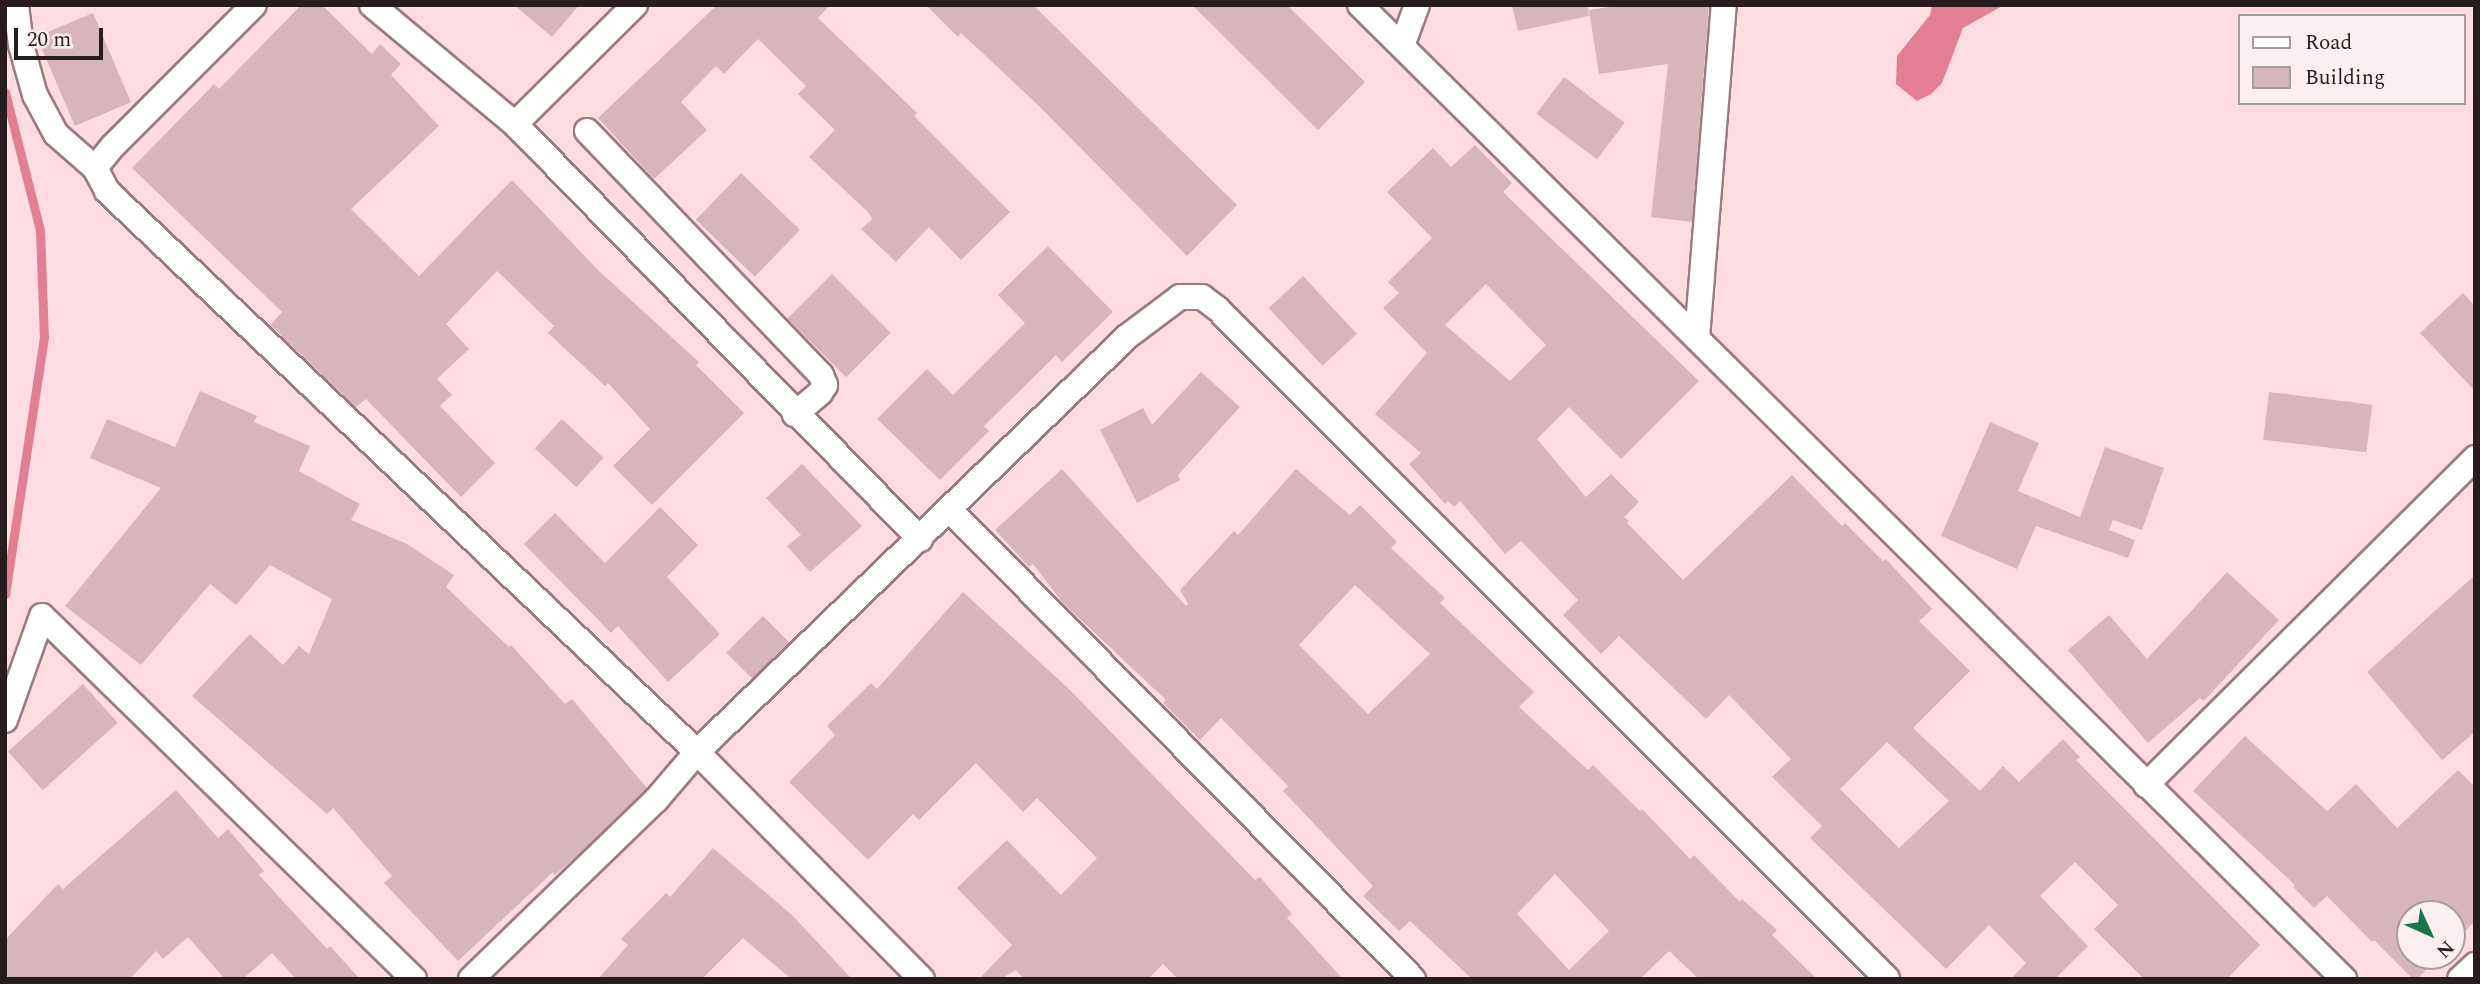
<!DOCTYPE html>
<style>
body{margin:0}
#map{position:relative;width:2480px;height:984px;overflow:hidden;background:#fedce1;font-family:Spectral,serif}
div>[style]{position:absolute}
.water>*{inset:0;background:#e27f93}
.stream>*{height:9px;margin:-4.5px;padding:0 4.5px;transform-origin:4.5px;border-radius:4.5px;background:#e27f93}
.building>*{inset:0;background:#d7b6bb;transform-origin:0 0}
.roads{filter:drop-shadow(2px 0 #9a7b80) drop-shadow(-2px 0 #9a7b80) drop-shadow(0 2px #9a7b80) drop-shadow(0 -2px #9a7b80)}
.minor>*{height:24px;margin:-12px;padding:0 12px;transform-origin:12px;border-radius:12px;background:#fff}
span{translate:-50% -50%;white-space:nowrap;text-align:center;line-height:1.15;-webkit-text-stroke:6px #fdeff1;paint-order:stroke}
.frame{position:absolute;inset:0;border:7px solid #281c1e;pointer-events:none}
.legend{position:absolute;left:2238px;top:14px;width:228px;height:91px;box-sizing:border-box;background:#fdeff1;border:2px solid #a89b9d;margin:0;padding:9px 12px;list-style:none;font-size:21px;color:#281c1e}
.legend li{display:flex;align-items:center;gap:14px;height:35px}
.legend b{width:35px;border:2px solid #a89b9d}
.north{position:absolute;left:2396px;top:900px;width:70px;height:70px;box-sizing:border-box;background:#fdeff1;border:2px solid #a89b9d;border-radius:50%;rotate:135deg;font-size:19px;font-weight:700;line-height:28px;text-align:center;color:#281c1e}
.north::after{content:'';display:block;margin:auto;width:24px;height:32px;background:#19764b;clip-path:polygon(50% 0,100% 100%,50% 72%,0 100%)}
.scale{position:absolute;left:14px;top:28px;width:89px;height:32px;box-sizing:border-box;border:4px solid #281c1e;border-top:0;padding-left:9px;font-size:21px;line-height:24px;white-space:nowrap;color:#281c1e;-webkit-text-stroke:5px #fdeff1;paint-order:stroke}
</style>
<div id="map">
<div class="water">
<i style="clip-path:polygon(1932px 5px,2004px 5px,1963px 28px,1942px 83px,1931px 94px,1917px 101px,1896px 84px,1897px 56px,1930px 15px)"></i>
</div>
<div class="stream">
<i style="left:5px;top:92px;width:142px;rotate:75.8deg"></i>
<i style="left:40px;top:230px;width:107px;rotate:87.9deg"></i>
<i style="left:44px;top:337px;width:260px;rotate:98.6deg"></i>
</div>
<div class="building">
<i style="clip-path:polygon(301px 5px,322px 5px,372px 54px,380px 44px,401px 64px,391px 75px,439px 126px,351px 209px,419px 276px,512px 180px,599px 271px,699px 362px,696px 365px,744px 413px,652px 505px,613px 466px,650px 429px,608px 383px,605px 386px,548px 333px,554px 326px,497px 271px,446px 324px,469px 349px,437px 379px,452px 395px,440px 406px,495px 463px,461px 497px,366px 399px,356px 407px,270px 325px,282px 312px,132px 168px,214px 84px,219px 89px)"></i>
<i style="clip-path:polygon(514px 5px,579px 5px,552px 37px)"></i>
<i style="clip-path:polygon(717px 5px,830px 5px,818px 18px,917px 113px,914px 116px,1010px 212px,961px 260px,929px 227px,896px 262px,861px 229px,872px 219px,868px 212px,809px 157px,835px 130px,798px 94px,806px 86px,758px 39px,724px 74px,716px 66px,681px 102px,707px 130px,654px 179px,598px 118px)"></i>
<i style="clip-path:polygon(926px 5px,1033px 5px,1237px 205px,1187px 256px,1039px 106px,961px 33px,958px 37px)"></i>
<i style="clip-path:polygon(1192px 5px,1287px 5px,1365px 82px,1318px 130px)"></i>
<i style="clip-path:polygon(1512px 5px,1588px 5px,1589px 16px,1518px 31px)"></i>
<i style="clip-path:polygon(1622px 5px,1709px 5px,1692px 222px,1651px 217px,1668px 64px,1599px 74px,1589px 10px)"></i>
<i style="left:93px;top:13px;width:97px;height:61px;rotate:67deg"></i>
<i style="left:1564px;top:77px;width:76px;height:46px;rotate:37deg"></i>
<i style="clip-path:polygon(evenodd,1475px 145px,1512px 183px,1503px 192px,1699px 381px,1621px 459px,1569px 407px,1537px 439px,1586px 497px,1611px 474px,1639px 502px,1624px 517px,1629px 521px,1627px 523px,1683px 580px,1792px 475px,1842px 526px,1845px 523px,1883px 561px,1886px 559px,1932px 609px,1919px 621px,1970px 671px,1913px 728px,1980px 791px,2003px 766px,2019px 782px,2063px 739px,2080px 757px,2076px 760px,2260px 945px,2227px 979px,2144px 979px,2094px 929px,2118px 905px,2075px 862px,2040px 896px,2088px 946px,2055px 979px,2011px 979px,2026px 963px,1989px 925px,1946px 969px,1810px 838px,1822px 826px,1772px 777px,1791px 759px,1729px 695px,1706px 719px,1619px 636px,1601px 654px,1563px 615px,1578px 600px,1521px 541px,1505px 554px,1460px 501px,1454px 507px,1448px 501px,1445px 504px,1409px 464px,1421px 453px,1375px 414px,1427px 353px,1383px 308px,1399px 293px,1388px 282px,1432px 238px,1387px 192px,1433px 148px,1451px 167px,1475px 145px,1486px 284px,1546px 345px,1510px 381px,1445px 325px,1486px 284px,1475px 145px,1887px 742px,1949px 801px,1899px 848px,1840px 789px,1887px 742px)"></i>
<i style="left:741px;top:173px;width:82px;height:65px;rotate:44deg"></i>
<i style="clip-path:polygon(1048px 246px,1113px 312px,1062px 362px,1056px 355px,984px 426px,989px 431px,940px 480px,877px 419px,927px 369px,953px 395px,1025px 323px,998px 295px)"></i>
<i style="left:832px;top:274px;width:83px;height:63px;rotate:45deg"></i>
<i style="left:1303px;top:276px;width:79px;height:47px;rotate:47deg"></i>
<i style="clip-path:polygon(2463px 293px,2475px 306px,2475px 391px,2420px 333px)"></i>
<i style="clip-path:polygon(1201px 372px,1240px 407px,1178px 475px,1180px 480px,1137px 503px,1100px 430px,1143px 408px,1152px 425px)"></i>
<i style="clip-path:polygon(200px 391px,257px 416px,254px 422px,310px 446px,299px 471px,360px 504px,351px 520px,407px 544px,454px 575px,446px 587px,509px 647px,511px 645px,565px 704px,572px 699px,647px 788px,578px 855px,555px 875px,553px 872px,458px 961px,384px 883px,392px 876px,333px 808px,327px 814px,192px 696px,250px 634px,283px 665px,299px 646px,309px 654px,332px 599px,270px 565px,236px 605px,210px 584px,141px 665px,65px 606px,161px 488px,90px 458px,107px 419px,175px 447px)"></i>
<i style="left:2269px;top:392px;width:104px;height:48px;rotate:7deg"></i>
<i style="left:562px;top:419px;width:57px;height:40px;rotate:43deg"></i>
<i style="clip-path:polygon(1990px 422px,2039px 443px,2018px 491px,2080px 517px,2105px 447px,2164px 468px,2142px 530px,2113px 520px,2109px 530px,2135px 540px,2128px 558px,2036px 526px,2017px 569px,1941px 536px)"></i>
<i style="clip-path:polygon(802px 464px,862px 526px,810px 572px,787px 546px,801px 535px,766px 498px)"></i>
<i style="clip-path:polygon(evenodd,1062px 469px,1186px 606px,1188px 604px,1180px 590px,1234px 531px,1238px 535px,1296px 469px,1350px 515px,1360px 505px,1397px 542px,1391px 548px,1445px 598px,1440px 603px,1534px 692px,1519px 707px,1588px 770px,1593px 765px,1640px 811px,1642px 809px,1690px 859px,1694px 855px,1740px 902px,1742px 899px,1777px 930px,1772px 935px,1817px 979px,1699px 979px,1669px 951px,1640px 979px,1472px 979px,1410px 921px,1399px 931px,1363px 896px,1373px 886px,1283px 791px,1288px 786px,1221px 718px,1200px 740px,1163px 703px,1166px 700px,1063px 603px,1033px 564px,1029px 567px,995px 530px,1062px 469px,1355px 585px,1430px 654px,1368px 714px,1299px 645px,1355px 585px,1062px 469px,1555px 874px,1609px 931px,1569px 970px,1517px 914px,1555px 874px)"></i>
<i style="clip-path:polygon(660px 507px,698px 545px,667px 577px,720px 634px,668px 682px,618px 626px,611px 633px,524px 544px,555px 513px,605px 563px)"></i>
<i style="clip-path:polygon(2227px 572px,2279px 620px,2204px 701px,2200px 698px,2148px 743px,2068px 650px,2109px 615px,2147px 659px)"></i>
<i style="clip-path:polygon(2475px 575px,2475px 732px,2442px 760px,2367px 672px)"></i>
<i style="clip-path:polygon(963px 592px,1069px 689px,1255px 880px,1260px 877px,1292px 914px,1287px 918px,1343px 979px,1178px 979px,1163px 964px,1148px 979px,1024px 979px,1016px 970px,1001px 979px,979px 979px,1012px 945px,957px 888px,1007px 840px,1061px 895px,1097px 858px,1037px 798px,1023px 812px,976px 763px,919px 820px,913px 814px,868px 860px,789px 782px,835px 735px,827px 726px,871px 683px,877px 689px)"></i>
<i style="left:763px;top:616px;width:37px;height:52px;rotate:45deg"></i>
<i style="left:83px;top:684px;width:52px;height:101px;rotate:48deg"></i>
<i style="clip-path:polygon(2245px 736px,2327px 811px,2356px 784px,2397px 828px,2458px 770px,2475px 787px,2475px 921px,2452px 944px,2452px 914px,2410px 914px,2410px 956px,2440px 956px,2417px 979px,2413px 979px,2374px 940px,2372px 942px,2327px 896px,2314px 908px,2293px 887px,2295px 885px,2193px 791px)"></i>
<i style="clip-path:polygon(176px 790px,218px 838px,228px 829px,264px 871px,259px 875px,327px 949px,330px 946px,360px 979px,296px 979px,272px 953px,243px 979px,225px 979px,188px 937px,163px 959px,156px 951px,130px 979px,5px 979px,5px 940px,58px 884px,63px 889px)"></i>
<i style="clip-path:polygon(713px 848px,791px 914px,852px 979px,791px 979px,743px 938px,702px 979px,598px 979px,628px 945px,621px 939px,666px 893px,670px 897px)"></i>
</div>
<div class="roads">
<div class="minor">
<i style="left:16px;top:5px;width:40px;rotate:82.9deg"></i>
<i style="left:21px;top:45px;width:52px;rotate:74.4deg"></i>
<i style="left:35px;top:95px;width:44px;rotate:61.7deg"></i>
<i style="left:56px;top:134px;width:52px;rotate:41.1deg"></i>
<i style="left:95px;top:168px;width:26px;rotate:62deg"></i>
<i style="left:107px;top:191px;width:814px;rotate:43.56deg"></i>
<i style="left:697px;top:752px;width:320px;rotate:45.3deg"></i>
<i style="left:372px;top:5px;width:186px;rotate:39.8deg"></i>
<i style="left:515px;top:124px;width:580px;rotate:45.7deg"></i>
<i style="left:1360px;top:5px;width:1385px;rotate:44.71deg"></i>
<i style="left:1402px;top:46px;width:44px;rotate:-69.9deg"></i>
<i style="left:515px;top:124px;width:169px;rotate:-44.8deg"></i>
<i style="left:587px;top:131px;width:338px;rotate:46.2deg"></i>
<i style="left:821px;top:375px;width:11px;rotate:68deg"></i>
<i style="left:825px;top:385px;width:9px;rotate:122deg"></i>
<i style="left:820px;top:393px;width:33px;rotate:140deg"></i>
<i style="left:95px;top:168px;width:28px;rotate:-51deg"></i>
<i style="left:113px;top:146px;width:199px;rotate:-45deg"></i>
<i style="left:1697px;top:338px;width:334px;rotate:-85.4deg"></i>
<i style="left:950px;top:510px;width:659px;rotate:45.37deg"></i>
<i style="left:5px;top:720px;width:110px;rotate:-70.4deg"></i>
<i style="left:42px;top:616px;width:520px;rotate:44.3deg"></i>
<i style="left:2146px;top:785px;width:464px;rotate:-44.8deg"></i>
<i style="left:471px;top:979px;width:257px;rotate:-44.1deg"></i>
<i style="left:656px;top:800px;width:63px;rotate:-49.5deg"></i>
<i style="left:697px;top:752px;width:599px;rotate:-43.99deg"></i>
<i style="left:1128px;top:336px;width:65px;rotate:-36.9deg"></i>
<i style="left:1180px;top:297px;width:22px"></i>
<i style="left:1202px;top:297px;width:20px;rotate:37deg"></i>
<i style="left:1218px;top:309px;width:947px;rotate:45.04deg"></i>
<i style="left:2460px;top:979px;width:21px;rotate:-43deg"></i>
</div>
</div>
<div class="frame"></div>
<ul class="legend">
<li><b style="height:9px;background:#fff"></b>Road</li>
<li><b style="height:19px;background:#d7b6bb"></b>Building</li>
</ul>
<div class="north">N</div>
<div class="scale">20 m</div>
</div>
